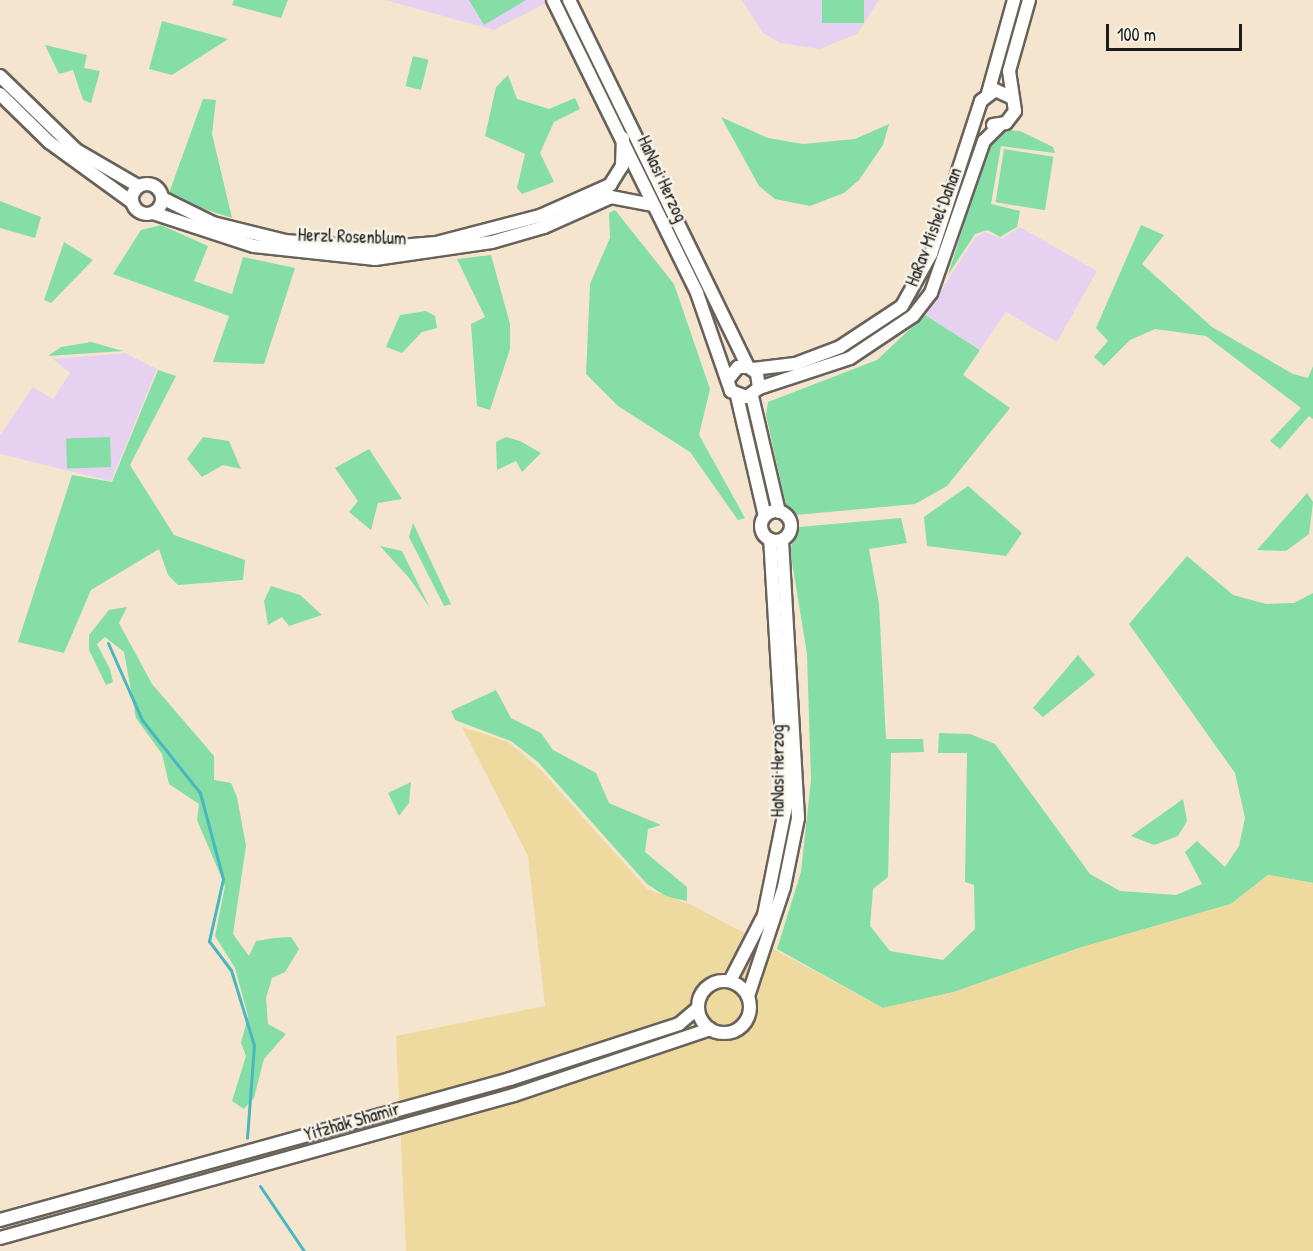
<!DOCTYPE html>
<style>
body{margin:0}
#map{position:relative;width:1313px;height:1251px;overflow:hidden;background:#f5e5cf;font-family:"Patrick Hand",sans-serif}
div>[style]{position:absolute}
.built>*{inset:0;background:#e6d2f0}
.green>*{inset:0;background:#84dea5;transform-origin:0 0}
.sand>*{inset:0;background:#eeda9e}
.stream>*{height:3px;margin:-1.5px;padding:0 1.5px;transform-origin:1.5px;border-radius:1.5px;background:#48b7bf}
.roads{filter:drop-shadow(2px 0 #68625b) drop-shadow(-2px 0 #68625b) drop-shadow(0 2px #68625b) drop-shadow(0 -2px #68625b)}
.tertiary>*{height:12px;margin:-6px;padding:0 6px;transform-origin:6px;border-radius:6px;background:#fff}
.tertiary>.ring{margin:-6px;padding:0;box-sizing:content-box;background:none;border:12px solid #fff;border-radius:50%}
span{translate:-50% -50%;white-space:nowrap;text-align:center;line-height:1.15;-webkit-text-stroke:5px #f7f3e8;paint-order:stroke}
.street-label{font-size:18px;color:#1c1c1c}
.scale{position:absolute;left:1106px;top:24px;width:136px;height:27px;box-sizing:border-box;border:3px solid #1c1c1c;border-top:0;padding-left:8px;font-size:18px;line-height:21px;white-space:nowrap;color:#1c1c1c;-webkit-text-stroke:4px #f7f3e8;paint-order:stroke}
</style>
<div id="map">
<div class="built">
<i style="clip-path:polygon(385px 0,543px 0,546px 3px,494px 30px)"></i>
<i style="clip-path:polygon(742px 0,879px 0,857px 34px,820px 49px,780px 43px,763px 33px)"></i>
<i style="clip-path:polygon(1020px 227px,1097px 271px,1057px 342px,1006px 312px,980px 350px,925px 315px,975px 238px,984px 232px,1002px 239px)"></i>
<i style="clip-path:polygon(125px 353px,157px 369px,111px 481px,0 454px,0 435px,33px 387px,53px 399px,70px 373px,53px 359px)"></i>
</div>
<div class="green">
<i style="clip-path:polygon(234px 0,288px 0,281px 18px,232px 5px)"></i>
<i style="clip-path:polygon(469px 0,526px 0,484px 25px)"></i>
<i style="left:822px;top:0;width:42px;height:23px"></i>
<i style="clip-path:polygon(162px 21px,228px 39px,172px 75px,149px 69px)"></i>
<i style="clip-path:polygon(45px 45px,87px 55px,84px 68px,100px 71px,91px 103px,83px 100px,73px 70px,59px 74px)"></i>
<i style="left:413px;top:56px;width:16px;height:31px;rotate:14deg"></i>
<i style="clip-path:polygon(508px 75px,517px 99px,549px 109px,575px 98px,580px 109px,554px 122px,540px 153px,554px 182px,522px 194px,517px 188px,525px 154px,485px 136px,496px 87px)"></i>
<i style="clip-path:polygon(203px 99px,216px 100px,212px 134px,232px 218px,173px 199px,169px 193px)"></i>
<i style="clip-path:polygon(721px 117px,768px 138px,803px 144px,855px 139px,889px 124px,883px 145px,859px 180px,844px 193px,810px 206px,775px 199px,759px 186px)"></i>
<i style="clip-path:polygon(1007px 130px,1020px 131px,1053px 147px,1055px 153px,1001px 146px,991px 204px,1020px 211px,1017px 227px,1000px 237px,988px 230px,975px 234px,948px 275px,987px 150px)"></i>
<i style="left:1004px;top:149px;width:50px;height:54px;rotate:9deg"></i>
<i style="clip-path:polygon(0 201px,41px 217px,35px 238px,0 228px)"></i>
<i style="clip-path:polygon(615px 210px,674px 284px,710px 389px,699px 435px,745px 518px,738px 520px,690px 452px,618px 406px,586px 374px,590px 284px,610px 238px,609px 213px)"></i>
<i style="clip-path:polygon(161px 225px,208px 246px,194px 281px,232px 294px,243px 257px,295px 268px,264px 364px,213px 362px,229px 316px,113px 274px,141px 230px)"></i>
<i style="clip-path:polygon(1141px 225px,1164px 235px,1142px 264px,1212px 327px,1293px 374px,1308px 378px,1313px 366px,1313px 419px,1309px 416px,1280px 449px,1270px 441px,1301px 408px,1206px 336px,1155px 329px,1130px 340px,1104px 366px,1094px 357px,1108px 341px,1096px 328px)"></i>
<i style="clip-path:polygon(64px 242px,93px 260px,51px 303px,44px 300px)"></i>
<i style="clip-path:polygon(491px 255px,510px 324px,510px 349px,490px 410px,477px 406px,471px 324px,485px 317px,457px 259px)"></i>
<i style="clip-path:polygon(426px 311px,435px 316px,437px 328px,422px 332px,402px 353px,386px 347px,400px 315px)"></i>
<i style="clip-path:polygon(925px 315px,980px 350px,963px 375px,1010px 408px,947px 486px,915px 504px,796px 515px,786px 505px,766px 415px,768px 402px,877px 360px)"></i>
<i style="clip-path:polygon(91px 342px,123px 351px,48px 356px,61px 347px)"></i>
<i style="clip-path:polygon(158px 370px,176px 376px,130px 465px,174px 535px,245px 560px,243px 580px,178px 585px,168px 575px,159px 549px,91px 590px,64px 653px,18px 642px,72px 475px,112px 482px)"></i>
<i style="left:110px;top:437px;width:30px;height:44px;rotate:88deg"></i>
<i style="clip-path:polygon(203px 437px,229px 441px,241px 469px,223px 465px,202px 477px,187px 459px)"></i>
<i style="clip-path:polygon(506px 437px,520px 441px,541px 453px,522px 472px,516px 461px,497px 470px,496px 442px)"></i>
<i style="clip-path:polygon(369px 449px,402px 499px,378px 503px,371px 530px,349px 512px,358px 501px,335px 468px)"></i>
<i style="clip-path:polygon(968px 486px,1022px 533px,1006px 556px,927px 546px,924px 517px)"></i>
<i style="clip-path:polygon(1307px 493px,1313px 502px,1309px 534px,1286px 551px,1257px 550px)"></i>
<i style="clip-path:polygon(901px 518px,907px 543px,869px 549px,879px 604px,886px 739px,923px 739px,924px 752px,891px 753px,888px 877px,873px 889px,870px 926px,890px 951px,943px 960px,975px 929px,974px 885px,965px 882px,967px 753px,938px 753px,939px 733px,970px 734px,995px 744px,1090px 874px,1120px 891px,1176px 895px,1202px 884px,1185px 852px,1197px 841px,1225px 867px,1239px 846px,1245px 818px,1235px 773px,1129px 624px,1187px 556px,1233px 595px,1266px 604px,1294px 603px,1313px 593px,1313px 883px,1268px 875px,1231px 904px,1079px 948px,954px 992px,883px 1008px,777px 949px,801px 872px,811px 780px,807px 654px,790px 550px,799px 527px)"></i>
<i style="clip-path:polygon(413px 523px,451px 604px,444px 606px,409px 537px)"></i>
<i style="clip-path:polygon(380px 546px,402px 551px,430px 608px,410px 579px)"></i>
<i style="clip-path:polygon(271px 586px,300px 595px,322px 615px,289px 626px,282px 617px,268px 625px,264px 601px)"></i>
<i style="clip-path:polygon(127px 607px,119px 623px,152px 684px,214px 756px,214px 780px,231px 783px,237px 797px,246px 846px,233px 934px,249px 956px,256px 941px,274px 938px,291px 937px,299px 949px,285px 972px,272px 978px,266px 998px,268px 1024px,286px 1034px,264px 1059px,254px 1098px,244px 1109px,232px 1101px,246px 1056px,241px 1043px,248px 1016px,235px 968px,215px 936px,225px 886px,197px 820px,199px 804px,169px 784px,162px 754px,136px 718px,124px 652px,105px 637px,97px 644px,110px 669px,113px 682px,106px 685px,89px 650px,89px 635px,109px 610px)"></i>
<i style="clip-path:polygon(1078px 655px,1095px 675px,1043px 717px,1033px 708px)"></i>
<i style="clip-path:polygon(496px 690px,511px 718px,541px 733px,553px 750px,596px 773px,609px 803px,661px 825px,648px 829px,645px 852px,687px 887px,687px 901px,667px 897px,647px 884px,538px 762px,511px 741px,455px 720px,451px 711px)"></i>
<i style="clip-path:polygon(411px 782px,409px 803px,399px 816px,388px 793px)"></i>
<i style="clip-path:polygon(1183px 799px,1187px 821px,1178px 836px,1154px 845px,1131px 836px)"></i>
</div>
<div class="sand">
<i style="clip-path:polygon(462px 727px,508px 742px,539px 768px,647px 889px,692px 905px,883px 1008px,954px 992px,1079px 948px,1231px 904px,1268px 875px,1313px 883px,1313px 1251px,406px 1251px,396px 1036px,545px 1006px,528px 856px)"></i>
</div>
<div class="stream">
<i style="left:108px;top:643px;width:84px;rotate:66.2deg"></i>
<i style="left:142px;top:720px;width:93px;rotate:51.5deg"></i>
<i style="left:200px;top:793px;width:89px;rotate:75deg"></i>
<i style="left:223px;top:879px;width:64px;rotate:102.7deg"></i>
<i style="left:209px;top:941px;width:36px;rotate:53deg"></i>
<i style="left:231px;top:970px;width:78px;rotate:73deg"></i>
<i style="left:254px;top:1045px;width:93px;rotate:94.3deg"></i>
<i style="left:260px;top:1186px;width:78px;rotate:55.9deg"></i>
</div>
<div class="roads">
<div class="tertiary">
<i style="left:553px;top:0;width:326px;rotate:63.8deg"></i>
<i style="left:697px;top:293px;width:104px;rotate:70.9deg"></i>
<i style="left:731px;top:391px;width:17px;rotate:21deg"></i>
<i style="left:747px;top:397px;width:15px;rotate:-37deg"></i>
<i style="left:759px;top:388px;width:15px;rotate:-98deg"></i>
<i style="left:757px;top:373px;width:11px;rotate:-146deg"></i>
<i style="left:748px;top:367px;width:10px;rotate:180deg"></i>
<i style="left:738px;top:367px;width:14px;rotate:129deg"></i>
<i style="left:569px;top:0;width:408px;rotate:64deg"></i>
<i style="left:0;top:76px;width:106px;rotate:44.2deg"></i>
<i style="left:76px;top:150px;width:72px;rotate:30.1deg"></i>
<i style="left:988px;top:93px;width:97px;rotate:-74.4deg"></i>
<i style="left:0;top:94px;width:69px;rotate:44.4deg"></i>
<i style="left:49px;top:142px;width:102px;rotate:35.9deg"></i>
<i style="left:993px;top:125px;width:13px;rotate:-9deg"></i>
<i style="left:1006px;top:123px;width:15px;rotate:-53deg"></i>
<i style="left:1015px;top:111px;width:40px;rotate:-98.5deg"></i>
<i style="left:1009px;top:71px;width:74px;rotate:-74.3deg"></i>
<i class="ring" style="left:132px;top:184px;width:18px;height:18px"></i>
<i style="left:162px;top:198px;width:57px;rotate:26.1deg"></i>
<i style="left:213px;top:223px;width:74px;rotate:14deg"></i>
<i style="left:285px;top:241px;width:90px;rotate:4.4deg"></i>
<i style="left:375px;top:248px;width:61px;rotate:-4.7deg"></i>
<i style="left:436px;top:243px;width:107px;rotate:-14.6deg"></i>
<i style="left:540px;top:216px;width:77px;rotate:-23.9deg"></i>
<i style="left:610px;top:185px;width:22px;rotate:-58deg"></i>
<i style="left:622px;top:166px;width:28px;rotate:-88deg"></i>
<i style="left:153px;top:213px;width:106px;rotate:18.1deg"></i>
<i style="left:254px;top:246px;width:122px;rotate:6.1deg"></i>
<i style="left:375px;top:259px;width:118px;rotate:-8.3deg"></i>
<i style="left:492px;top:242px;width:54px;rotate:-16.1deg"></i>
<i style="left:544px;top:227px;width:73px;rotate:-24.1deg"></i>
<i style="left:611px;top:197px;width:43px;rotate:10.8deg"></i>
<i style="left:753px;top:369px;width:42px;rotate:-6.8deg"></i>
<i style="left:795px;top:364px;width:48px;rotate:-20.7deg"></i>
<i style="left:840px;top:347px;width:74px;rotate:-33.5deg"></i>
<i style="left:902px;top:306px;width:60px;rotate:-60.9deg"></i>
<i style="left:931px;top:254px;width:161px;rotate:-71.9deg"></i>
<i style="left:981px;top:101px;width:18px;rotate:-38deg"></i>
<i style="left:995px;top:90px;width:17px;rotate:24deg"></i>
<i style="left:759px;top:388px;width:96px;rotate:-18.2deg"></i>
<i style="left:850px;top:358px;width:76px;rotate:-33.7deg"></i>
<i style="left:913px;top:316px;width:29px;rotate:-52deg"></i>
<i style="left:931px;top:293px;width:161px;rotate:-70.8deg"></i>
<i style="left:984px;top:141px;width:21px;rotate:-45deg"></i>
<i style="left:737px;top:396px;width:123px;rotate:76.9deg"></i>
<i style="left:752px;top:396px;width:119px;rotate:76.9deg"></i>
<i class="ring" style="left:761px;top:511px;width:18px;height:18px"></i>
<i style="left:730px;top:981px;width:74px;rotate:-62.7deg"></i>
<i style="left:764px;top:915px;width:111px;rotate:-78.6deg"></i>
<i style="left:786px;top:806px;width:267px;rotate:-93.4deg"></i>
<i class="ring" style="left:698px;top:981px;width:40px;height:40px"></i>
<i style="left:748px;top:996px;width:115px;rotate:-71.7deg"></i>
<i style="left:784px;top:887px;width:70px;rotate:-78.5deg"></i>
<i style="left:798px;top:818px;width:278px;rotate:-93.3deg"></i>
<i style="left:0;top:1220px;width:529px;rotate:-15.45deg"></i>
<i style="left:510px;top:1079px;width:178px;rotate:-18deg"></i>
<i style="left:679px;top:1024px;width:25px;rotate:-40deg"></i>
<i style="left:0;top:1238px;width:534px;rotate:-15.55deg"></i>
<i style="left:514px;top:1095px;width:207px;rotate:-18.6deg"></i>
</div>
</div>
<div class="street-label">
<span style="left:662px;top:179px;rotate:65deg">HaNasi Herzog</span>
<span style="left:934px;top:227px;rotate:-69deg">HaRav Mishel Dahan</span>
<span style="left:352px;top:237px;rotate:2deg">Herzl Rosenblum</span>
<span style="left:778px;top:771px;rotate:-90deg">HaNasi Herzog</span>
<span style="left:352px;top:1122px;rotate:-16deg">Yitzhak Shamir</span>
</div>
<div class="scale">100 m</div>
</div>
